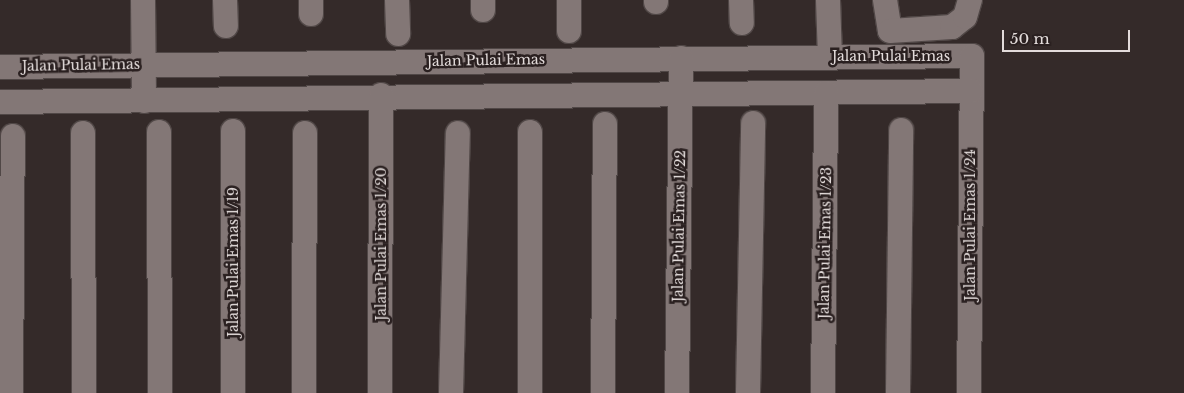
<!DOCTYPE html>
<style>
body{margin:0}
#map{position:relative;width:1184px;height:393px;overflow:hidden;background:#342a29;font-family:"Libre Baskerville",serif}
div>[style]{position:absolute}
.roads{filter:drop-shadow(1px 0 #504746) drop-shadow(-1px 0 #504746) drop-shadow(0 1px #504746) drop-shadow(0 -1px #504746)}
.minor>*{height:24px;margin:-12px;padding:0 12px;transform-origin:12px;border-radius:12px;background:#837776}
span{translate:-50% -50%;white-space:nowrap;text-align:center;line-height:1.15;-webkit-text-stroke:5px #2a2020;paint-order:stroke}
.street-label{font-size:14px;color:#e3dcdb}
.scale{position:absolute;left:1002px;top:30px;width:128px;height:22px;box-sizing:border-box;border:2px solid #e3dcdb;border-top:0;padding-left:6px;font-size:15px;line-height:18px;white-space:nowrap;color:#e3dcdb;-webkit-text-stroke:4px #2a2020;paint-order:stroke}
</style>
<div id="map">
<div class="roads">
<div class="minor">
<i style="left:143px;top:0;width:101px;rotate:89.4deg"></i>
<i style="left:225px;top:0;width:26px;rotate:88deg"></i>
<i style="left:311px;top:0;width:14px;rotate:90deg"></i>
<i style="left:397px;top:0;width:34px;rotate:88deg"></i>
<i style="left:483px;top:0;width:10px;rotate:90deg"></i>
<i style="left:569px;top:0;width:31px;rotate:90deg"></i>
<i style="left:656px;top:0;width:2px;rotate:90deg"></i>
<i style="left:741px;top:0;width:23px;rotate:88deg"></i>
<i style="left:828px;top:0;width:56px;rotate:88deg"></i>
<i style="left:885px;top:0;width:31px;rotate:81deg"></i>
<i style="left:890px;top:31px;width:62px;rotate:-3.7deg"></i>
<i style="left:952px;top:27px;width:16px;rotate:-38deg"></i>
<i style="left:965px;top:17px;width:18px;rotate:-74deg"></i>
<i style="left:0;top:67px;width:972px;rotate:-0.65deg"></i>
<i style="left:972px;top:56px;width:337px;rotate:90.5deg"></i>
<i style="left:0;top:102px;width:971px;rotate:-0.65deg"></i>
<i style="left:233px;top:131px;width:262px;rotate:90deg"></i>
<i style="left:159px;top:132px;width:261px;rotate:89.8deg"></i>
<i style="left:530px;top:132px;width:261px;rotate:90deg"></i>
<i style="left:83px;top:133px;width:260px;rotate:89.8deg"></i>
<i style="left:11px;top:393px;width:257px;rotate:-89.6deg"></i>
<i style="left:304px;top:393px;width:260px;rotate:-89.8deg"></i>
<i style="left:380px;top:393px;width:298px;rotate:-89.8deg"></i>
<i style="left:451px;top:393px;width:260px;rotate:-88.5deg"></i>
<i style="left:603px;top:393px;width:269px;rotate:-89.6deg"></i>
<i style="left:677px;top:393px;width:335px;rotate:-89.3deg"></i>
<i style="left:748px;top:393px;width:270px;rotate:-88.9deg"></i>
<i style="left:823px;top:393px;width:300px;rotate:-89.4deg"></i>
<i style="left:898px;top:393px;width:263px;rotate:-89.3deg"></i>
</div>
</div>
<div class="street-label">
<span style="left:891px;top:56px">Jalan Pulai Emas</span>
<span style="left:486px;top:60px;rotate:-1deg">Jalan Pulai Emas</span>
<span style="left:81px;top:65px;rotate:-1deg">Jalan Pulai Emas</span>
<span style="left:970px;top:225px;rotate:-90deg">Jalan Pulai Emas 1/24</span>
<span style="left:679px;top:226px;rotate:-89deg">Jalan Pulai Emas 1/22</span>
<span style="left:825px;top:243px;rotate:-89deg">Jalan Pulai Emas 1/23</span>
<span style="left:381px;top:244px;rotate:-90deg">Jalan Pulai Emas 1/20</span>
<span style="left:233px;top:262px;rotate:-90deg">Jalan Pulai Emas 1/19</span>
</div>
<div class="scale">50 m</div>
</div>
